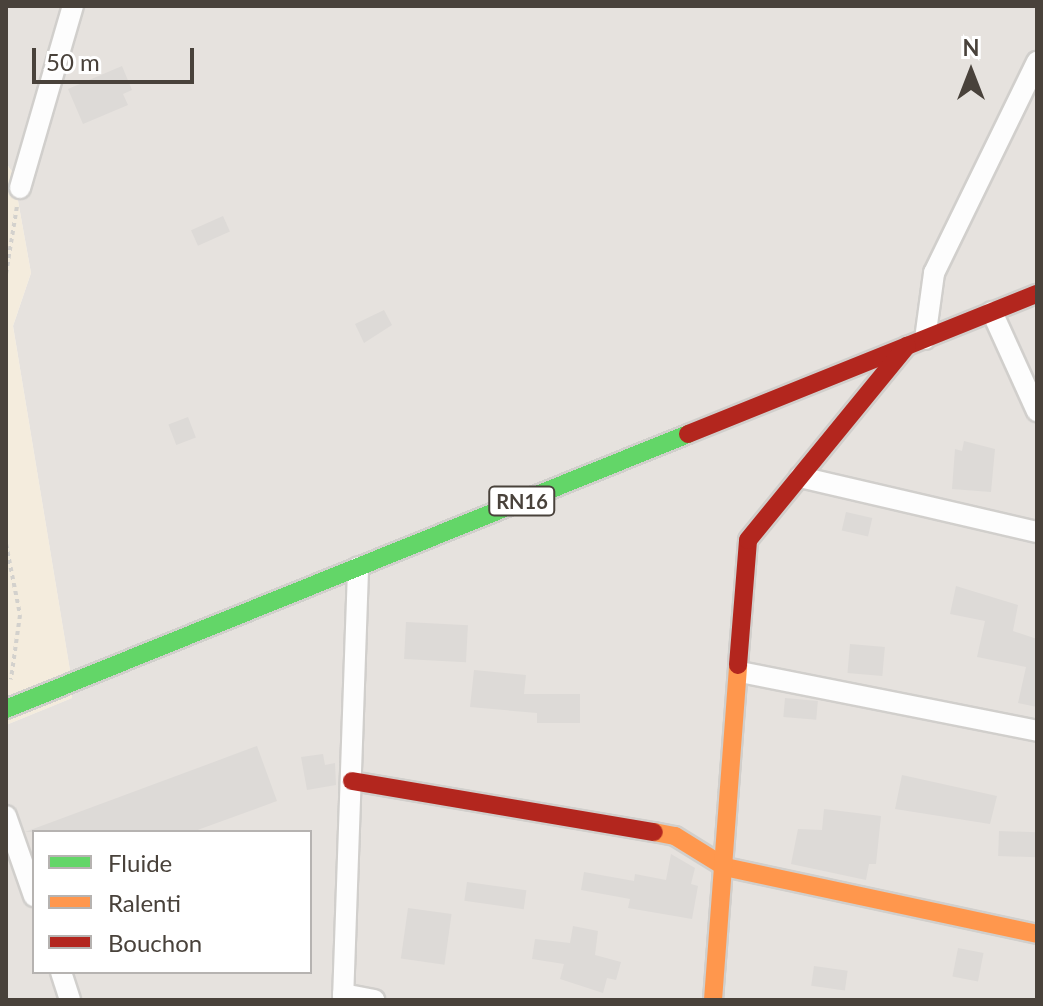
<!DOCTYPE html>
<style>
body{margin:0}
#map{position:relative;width:1043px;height:1006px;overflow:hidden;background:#f3f1ef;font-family:Lato,sans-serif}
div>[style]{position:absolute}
.residential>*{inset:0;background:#e6e2de}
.sand>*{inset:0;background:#f4ecdd}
.building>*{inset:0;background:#dddad7;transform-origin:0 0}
.path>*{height:4px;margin-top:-2px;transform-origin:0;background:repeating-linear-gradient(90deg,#d3d1cd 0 4px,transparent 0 8px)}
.roads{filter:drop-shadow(2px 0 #d1cfcc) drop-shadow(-2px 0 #d1cfcc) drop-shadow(0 2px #d1cfcc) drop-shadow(0 -2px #d1cfcc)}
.street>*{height:20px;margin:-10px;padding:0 10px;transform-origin:10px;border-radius:10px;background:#fdfdfd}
.fast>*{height:18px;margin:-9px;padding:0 9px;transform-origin:9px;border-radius:9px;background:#63d668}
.slow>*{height:18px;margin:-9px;padding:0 9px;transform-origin:9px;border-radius:9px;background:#ff974d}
.jam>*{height:18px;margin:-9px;padding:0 9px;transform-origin:9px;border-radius:9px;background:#b3261e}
span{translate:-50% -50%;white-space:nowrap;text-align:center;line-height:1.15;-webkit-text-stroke:7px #fff;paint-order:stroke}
.shield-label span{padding:2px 6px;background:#fff;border:2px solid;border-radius:6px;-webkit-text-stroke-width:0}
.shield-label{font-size:20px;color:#49423b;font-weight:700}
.frame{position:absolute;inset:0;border:8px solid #49423b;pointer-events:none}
.legend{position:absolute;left:32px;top:830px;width:280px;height:144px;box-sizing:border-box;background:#fff;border:2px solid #b6b3b1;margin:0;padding:10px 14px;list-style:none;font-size:24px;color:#49423b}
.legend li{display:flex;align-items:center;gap:16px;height:40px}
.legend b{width:40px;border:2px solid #b6b3b1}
.north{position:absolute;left:931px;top:32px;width:80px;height:80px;-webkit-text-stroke:6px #fff;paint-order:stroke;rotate:0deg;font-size:22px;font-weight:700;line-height:32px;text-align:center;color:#49423b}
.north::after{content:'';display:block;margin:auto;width:28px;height:36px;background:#49423b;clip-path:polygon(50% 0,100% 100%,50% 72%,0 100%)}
.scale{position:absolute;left:32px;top:48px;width:162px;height:36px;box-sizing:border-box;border:4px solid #49423b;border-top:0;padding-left:10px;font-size:24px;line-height:28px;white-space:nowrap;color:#49423b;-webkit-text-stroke:6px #fff;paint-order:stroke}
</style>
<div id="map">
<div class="residential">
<i style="clip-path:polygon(evenodd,6px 6px,1037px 6px,1037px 1000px,6px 1000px,6px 725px,72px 698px,72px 683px,13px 326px,31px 273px,13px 173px,6px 163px,6px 6px,34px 832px,310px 832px,310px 972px,34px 972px,34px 832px)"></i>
</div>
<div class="sand">
<i style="clip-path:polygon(6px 163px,13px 173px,31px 273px,13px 326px,72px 682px,72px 698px,6px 725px)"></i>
</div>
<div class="building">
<i style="clip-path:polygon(122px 66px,132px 90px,123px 94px,128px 105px,83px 124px,68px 89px)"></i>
<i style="left:223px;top:216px;width:17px;height:35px;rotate:66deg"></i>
<i style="clip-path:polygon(384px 310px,392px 325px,364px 343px,355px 324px)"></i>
<i style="left:188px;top:417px;width:22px;height:21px;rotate:69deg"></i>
<i style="clip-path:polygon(964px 441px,995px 449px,991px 492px,952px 489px,955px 449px,962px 451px)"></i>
<i style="left:846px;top:512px;width:27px;height:19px;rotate:13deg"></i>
<i style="clip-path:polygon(956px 586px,1018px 605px,1013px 631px,1037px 639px,1037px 707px,1018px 703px,1026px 667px,977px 657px,985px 621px,950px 614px)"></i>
<i style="left:406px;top:622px;width:62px;height:37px;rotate:3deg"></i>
<i style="left:850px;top:644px;width:35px;height:29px;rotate:5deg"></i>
<i style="clip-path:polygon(474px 670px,526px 675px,524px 694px,580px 694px,580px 723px,537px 723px,537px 713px,470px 707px)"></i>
<i style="left:785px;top:698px;width:33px;height:19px;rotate:5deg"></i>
<i style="clip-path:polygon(257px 746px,277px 801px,192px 832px,25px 832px)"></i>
<i style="clip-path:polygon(323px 754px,325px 765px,335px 763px,336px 785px,307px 790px,301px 757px)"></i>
<i style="clip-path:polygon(902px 775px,997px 796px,990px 824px,895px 809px)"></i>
<i style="clip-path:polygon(824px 809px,881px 816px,876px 864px,869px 864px,866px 880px,791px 864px,798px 829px,822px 830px)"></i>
<i style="left:999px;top:831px;width:38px;height:25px;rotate:2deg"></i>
<i style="clip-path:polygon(671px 854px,695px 868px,691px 884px,698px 886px,692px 919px,628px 908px,630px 899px,581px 890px,584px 872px,634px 881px,635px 874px,666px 880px)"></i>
<i style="left:467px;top:882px;width:60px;height:19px;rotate:8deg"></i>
<i style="left:408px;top:908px;width:44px;height:51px;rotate:8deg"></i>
<i style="clip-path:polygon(573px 926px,598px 931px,595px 955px,621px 962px,616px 980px,607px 978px,603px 993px,560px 979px,564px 964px,532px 959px,535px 939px,570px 943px)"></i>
<i style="left:958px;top:948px;width:26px;height:29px;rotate:11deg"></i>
<i style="left:814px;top:966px;width:34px;height:20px;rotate:8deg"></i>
</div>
<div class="path">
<i style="left:6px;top:274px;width:69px;rotate:-80.8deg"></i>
<i style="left:6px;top:544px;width:72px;rotate:78.8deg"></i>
<i style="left:20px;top:615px;width:65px;rotate:98deg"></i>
</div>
<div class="roads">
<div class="street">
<i style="left:20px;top:188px;width:190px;rotate:-73.8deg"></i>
<i style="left:992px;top:312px;width:109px;rotate:65.6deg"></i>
<i style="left:925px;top:339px;width:67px;rotate:-82.2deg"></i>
<i style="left:934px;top:273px;width:235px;rotate:-64deg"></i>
<i style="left:800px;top:477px;width:243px;rotate:13.1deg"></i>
<i style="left:740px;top:672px;width:303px;rotate:11.2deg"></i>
<i style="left:6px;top:816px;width:85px;rotate:70.7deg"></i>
<i style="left:61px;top:972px;width:29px;rotate:72deg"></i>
<i style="left:343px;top:994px;width:32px;rotate:11deg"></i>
<i style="left:343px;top:1000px;width:433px;rotate:-88deg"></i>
</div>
<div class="fast">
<i style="left:6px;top:709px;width:735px;rotate:-21.96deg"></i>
</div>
<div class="slow">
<i style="left:654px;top:832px;width:21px;rotate:11deg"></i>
<i style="left:675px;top:836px;width:59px;rotate:31.8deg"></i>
<i style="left:725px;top:867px;width:319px;rotate:12.1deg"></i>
<i style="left:713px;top:1000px;width:336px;rotate:-85.7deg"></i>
</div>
<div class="jam">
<i style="left:688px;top:434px;width:376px;rotate:-21.9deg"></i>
<i style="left:738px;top:665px;width:125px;rotate:-85.4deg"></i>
<i style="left:748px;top:540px;width:251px;rotate:-50.7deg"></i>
<i style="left:352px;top:781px;width:306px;rotate:9.6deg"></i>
</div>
</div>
<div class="shield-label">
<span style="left:522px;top:501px">RN16</span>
</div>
<div class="frame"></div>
<ul class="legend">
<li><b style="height:10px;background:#63d668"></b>Fluide</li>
<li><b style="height:10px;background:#ff974d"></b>Ralenti</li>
<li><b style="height:10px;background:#b3261e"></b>Bouchon</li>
</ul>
<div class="north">N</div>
<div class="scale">50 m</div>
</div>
